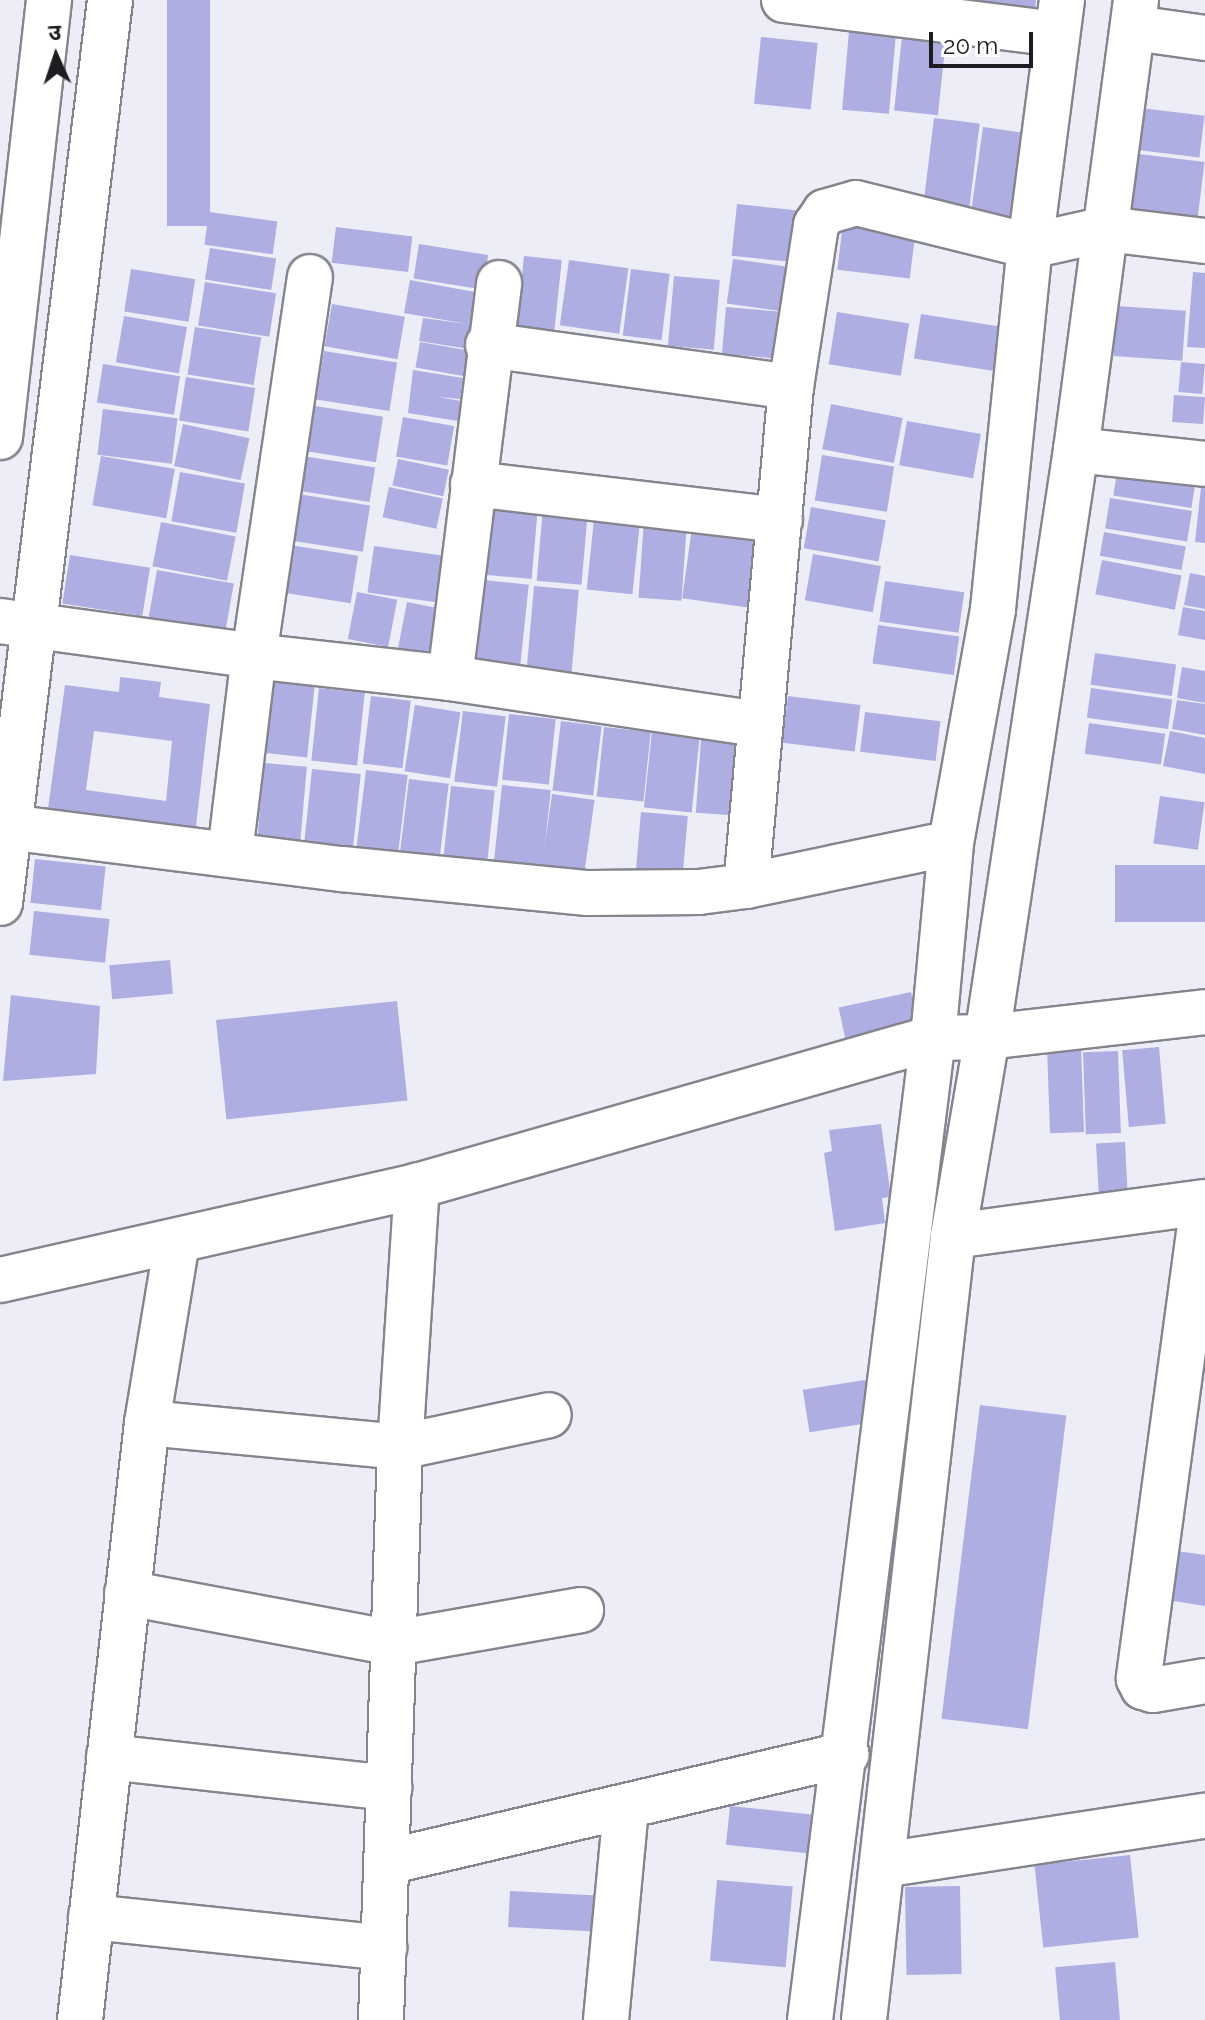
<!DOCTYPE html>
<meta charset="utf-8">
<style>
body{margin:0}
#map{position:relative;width:1205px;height:2020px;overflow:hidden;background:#ededf7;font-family:Raleway,"Noto Sans Devanagari",sans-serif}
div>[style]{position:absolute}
.building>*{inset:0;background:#aeaee2;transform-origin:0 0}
.roads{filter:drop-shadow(2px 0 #85858e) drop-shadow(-2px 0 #85858e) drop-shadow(0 2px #85858e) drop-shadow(0 -2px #85858e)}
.minor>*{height:44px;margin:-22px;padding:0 22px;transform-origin:22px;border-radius:22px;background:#fff}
span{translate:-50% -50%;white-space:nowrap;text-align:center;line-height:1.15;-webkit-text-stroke:8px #fff;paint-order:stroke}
.north{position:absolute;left:16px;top:16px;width:80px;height:80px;-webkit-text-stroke:6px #fff;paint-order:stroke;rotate:357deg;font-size:22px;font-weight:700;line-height:32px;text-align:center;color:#1d1d21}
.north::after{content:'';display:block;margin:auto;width:28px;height:36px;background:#1d1d21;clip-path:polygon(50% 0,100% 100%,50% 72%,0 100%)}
.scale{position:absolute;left:929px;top:32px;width:104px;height:36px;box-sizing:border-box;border:4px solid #1d1d21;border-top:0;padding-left:10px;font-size:24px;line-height:28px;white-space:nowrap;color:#1d1d21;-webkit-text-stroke:6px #fff;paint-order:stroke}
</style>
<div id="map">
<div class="building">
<i style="left:167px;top:0;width:43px;height:226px"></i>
<i style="clip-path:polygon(962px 0,1036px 0,1035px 12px,962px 10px)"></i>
<i style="left:849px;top:31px;width:47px;height:79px;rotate:5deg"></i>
<i style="left:902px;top:36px;width:44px;height:75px;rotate:6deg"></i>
<i style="left:761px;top:37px;width:57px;height:67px;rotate:6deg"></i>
<i style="left:1141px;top:108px;width:64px;height:42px;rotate:7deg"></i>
<i style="left:934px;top:118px;width:46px;height:90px;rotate:7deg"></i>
<i style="left:983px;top:127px;width:42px;height:88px;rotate:8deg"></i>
<i style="left:1139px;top:154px;width:66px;height:55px;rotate:7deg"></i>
<i style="left:737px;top:204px;width:66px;height:52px;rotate:6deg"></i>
<i style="left:209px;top:212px;width:69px;height:33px;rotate:8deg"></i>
<i style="left:843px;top:223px;width:73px;height:47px;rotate:7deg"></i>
<i style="left:336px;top:227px;width:77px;height:36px;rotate:7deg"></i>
<i style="left:419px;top:244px;width:70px;height:35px;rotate:9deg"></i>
<i style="left:210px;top:248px;width:67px;height:32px;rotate:9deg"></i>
<i style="left:524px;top:256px;width:38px;height:80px;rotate:6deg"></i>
<i style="left:733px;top:259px;width:68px;height:45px;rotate:8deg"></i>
<i style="left:569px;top:260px;width:60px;height:66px;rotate:8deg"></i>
<i style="left:131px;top:269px;width:65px;height:43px;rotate:9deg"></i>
<i style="left:631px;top:269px;width:39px;height:67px;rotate:7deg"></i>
<i style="clip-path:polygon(1193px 272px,1205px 273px,1205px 348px,1187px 347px)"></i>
<i style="left:674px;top:276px;width:46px;height:70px;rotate:5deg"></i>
<i style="clip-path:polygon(410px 280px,480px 293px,469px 349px,419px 341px,423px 318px,468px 324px,404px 313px)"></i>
<i style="left:205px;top:282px;width:72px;height:44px;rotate:9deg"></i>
<i style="left:332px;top:304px;width:74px;height:43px;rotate:10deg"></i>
<i style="left:1117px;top:306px;width:69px;height:50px;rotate:4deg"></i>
<i style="left:726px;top:307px;width:64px;height:47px;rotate:5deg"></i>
<i style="left:837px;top:312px;width:73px;height:53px;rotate:9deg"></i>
<i style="left:921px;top:314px;width:81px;height:45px;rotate:9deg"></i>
<i style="left:124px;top:316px;width:64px;height:47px;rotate:10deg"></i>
<i style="left:195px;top:327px;width:67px;height:48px;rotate:9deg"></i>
<i style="left:420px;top:342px;width:51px;height:26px;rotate:10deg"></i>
<i style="left:324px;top:351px;width:74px;height:49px;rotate:9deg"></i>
<i style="left:1181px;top:362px;width:24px;height:30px;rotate:5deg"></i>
<i style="left:103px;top:364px;width:78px;height:39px;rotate:9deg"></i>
<i style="clip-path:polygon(413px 370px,463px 378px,460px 399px,438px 397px,461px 401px,458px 421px,408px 413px)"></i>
<i style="left:186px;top:377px;width:70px;height:44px;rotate:9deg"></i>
<i style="left:1174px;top:395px;width:31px;height:27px;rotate:4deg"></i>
<i style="left:831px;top:404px;width:73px;height:46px;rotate:11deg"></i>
<i style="left:309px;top:405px;width:75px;height:46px;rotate:9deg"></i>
<i style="left:103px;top:409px;width:75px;height:46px;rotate:7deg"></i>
<i style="left:403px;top:417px;width:52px;height:40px;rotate:10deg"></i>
<i style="left:907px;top:421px;width:75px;height:45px;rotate:10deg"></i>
<i style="left:183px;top:424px;width:68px;height:43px;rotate:12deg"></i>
<i style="left:822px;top:455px;width:73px;height:46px;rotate:9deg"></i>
<i style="left:101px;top:456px;width:75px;height:50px;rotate:10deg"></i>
<i style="left:303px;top:456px;width:73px;height:35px;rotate:9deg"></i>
<i style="left:398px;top:459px;width:52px;height:27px;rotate:12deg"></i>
<i style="left:1119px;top:460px;width:79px;height:36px;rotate:9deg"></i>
<i style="clip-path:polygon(1203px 469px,1205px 469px,1205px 543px,1195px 542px)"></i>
<i style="left:180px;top:472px;width:66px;height:50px;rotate:10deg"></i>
<i style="left:389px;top:487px;width:55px;height:31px;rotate:12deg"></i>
<i style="left:298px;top:494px;width:73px;height:47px;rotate:9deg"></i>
<i style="left:1110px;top:498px;width:83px;height:31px;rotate:9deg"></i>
<i style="left:490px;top:504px;width:48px;height:71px;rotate:5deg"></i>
<i style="left:811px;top:507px;width:76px;height:42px;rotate:10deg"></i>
<i style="left:543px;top:508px;width:45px;height:73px;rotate:5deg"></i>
<i style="left:595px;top:510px;width:46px;height:80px;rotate:6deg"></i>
<i style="left:644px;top:520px;width:43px;height:78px;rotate:4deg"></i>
<i style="left:693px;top:521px;width:81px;height:78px;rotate:8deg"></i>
<i style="left:161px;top:522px;width:76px;height:45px;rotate:11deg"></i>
<i style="left:1104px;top:532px;width:83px;height:24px;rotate:10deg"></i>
<i style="left:290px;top:545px;width:69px;height:48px;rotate:9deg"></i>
<i style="left:374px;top:546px;width:69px;height:47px;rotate:8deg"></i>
<i style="left:813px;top:554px;width:69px;height:47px;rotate:10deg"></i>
<i style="left:70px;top:555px;width:81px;height:49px;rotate:9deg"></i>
<i style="left:1102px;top:560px;width:81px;height:35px;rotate:11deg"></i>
<i style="left:157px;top:570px;width:78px;height:48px;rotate:10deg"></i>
<i style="clip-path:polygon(1190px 573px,1205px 576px,1205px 609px,1184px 605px)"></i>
<i style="left:484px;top:580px;width:45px;height:81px;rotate:6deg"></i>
<i style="left:885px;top:581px;width:80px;height:41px;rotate:8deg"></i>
<i style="left:534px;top:586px;width:45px;height:82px;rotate:5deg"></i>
<i style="left:357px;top:592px;width:41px;height:48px;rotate:11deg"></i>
<i style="left:407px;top:602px;width:31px;height:51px;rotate:11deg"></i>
<i style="clip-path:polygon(1183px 607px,1205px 611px,1205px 640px,1178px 635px)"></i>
<i style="left:878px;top:625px;width:82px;height:39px;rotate:8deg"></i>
<i style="left:1095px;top:653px;width:82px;height:32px;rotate:8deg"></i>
<i style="clip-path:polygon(1182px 667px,1205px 671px,1205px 703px,1177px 698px)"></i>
<i style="clip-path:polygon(evenodd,120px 677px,161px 682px,159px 697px,210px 704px,195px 835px,47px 816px,65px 685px,119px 692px,120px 677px,94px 731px,172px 741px,166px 801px,86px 790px,94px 731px)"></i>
<i style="left:269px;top:680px;width:46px;height:73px;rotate:6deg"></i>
<i style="left:319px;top:688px;width:46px;height:73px;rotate:6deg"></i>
<i style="left:1091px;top:688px;width:82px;height:30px;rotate:8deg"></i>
<i style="left:371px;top:696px;width:40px;height:68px;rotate:7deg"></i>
<i style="left:788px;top:696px;width:73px;height:47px;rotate:7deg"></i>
<i style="clip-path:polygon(1177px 700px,1205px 704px,1205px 735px,1172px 729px)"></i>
<i style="left:415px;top:705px;width:46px;height:67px;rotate:9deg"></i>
<i style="left:463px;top:711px;width:43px;height:71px;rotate:7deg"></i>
<i style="left:865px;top:712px;width:76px;height:40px;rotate:7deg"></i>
<i style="left:509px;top:714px;width:47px;height:66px;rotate:6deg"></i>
<i style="left:561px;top:721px;width:41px;height:70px;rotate:7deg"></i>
<i style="left:1089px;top:723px;width:77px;height:31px;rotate:8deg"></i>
<i style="left:604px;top:727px;width:47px;height:70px;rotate:6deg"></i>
<i style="left:652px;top:731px;width:48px;height:77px;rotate:6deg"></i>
<i style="clip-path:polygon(1170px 731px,1205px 738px,1205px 774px,1163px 766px)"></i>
<i style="left:701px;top:739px;width:40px;height:74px;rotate:4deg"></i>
<i style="left:264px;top:763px;width:43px;height:79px;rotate:5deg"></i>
<i style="left:312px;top:769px;width:49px;height:76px;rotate:6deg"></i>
<i style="left:366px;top:770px;width:42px;height:80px;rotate:7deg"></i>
<i style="left:409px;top:779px;width:40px;height:76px;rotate:7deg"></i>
<i style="left:502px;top:785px;width:49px;height:80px;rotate:6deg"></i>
<i style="left:451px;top:786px;width:44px;height:71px;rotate:6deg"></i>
<i style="left:552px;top:794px;width:43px;height:76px;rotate:8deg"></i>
<i style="left:1160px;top:796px;width:45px;height:48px;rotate:8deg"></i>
<i style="left:641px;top:812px;width:47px;height:68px;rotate:5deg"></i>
<i style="left:35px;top:859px;width:71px;height:44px;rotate:6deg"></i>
<i style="left:1205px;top:865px;width:57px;height:90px;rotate:90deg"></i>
<i style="left:34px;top:911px;width:76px;height:44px;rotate:6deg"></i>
<i style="left:170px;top:960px;width:34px;height:61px;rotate:85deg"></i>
<i style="left:911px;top:992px;width:34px;height:74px;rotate:78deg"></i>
<i style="clip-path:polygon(11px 995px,100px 1006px,96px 1074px,3px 1081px)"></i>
<i style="left:397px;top:1001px;width:100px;height:182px;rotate:84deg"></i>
<i style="left:1081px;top:1046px;width:86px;height:34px;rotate:88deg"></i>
<i style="left:1159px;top:1047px;width:77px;height:37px;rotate:85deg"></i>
<i style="left:1118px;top:1051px;width:82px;height:35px;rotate:88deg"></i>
<i style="clip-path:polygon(881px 1124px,891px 1197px,882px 1198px,885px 1223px,835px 1231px,824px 1153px,832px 1151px,829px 1130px)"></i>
<i style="left:1125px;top:1142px;width:60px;height:29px;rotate:87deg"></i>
<i style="left:865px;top:1380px;width:43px;height:63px;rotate:81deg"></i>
<i style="left:980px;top:1405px;width:87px;height:316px;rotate:7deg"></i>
<i style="clip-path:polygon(1169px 1550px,1205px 1555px,1205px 1606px,1161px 1599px)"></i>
<i style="left:730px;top:1806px;width:82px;height:39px;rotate:6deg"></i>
<i style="left:1130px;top:1855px;width:83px;height:96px;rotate:84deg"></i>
<i style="left:717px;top:1880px;width:76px;height:81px;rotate:5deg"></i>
<i style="left:960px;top:1886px;width:88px;height:55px;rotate:89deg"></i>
<i style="left:510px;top:1891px;width:87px;height:36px;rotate:3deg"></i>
<i style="left:1115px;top:1962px;width:58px;height:60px;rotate:85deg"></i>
</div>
<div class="roads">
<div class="minor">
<i style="left:784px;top:0;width:275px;rotate:7.1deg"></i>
<i style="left:1134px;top:28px;width:72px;rotate:8deg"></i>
<i style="left:488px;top:345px;width:306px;rotate:7.9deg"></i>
<i style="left:0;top:437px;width:440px;rotate:-83.6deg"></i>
<i style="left:1076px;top:450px;width:130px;rotate:6.2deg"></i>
<i style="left:473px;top:484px;width:309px;rotate:6.7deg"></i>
<i style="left:0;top:621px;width:256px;rotate:7.8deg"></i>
<i style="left:254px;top:656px;width:197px;rotate:6.4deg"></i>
<i style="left:450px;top:678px;width:312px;rotate:8.5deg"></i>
<i style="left:450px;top:678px;width:398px;rotate:-82.9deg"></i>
<i style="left:0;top:826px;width:345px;rotate:7.2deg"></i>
<i style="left:342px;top:869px;width:247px;rotate:5.6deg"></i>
<i style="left:588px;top:893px;width:111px;rotate:-0.5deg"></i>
<i style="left:699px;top:892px;width:47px;rotate:-7.3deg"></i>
<i style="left:746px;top:886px;width:209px;rotate:-11.8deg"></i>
<i style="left:230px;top:853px;width:198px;rotate:-83.1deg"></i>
<i style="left:254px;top:656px;width:383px;rotate:-81.6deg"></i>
<i style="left:746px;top:886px;width:501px;rotate:-84.85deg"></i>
<i style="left:791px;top:387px;width:164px;rotate:-81.2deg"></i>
<i style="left:816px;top:225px;width:16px;rotate:-55deg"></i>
<i style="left:825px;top:212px;width:32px;rotate:-16deg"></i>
<i style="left:856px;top:203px;width:179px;rotate:13.9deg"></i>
<i style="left:1030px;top:246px;width:78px;rotate:-12.6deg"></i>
<i style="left:1106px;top:229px;width:100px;rotate:6.9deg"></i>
<i style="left:0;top:903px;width:910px;rotate:-83.05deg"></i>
<i style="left:1203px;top:1203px;width:480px;rotate:97.7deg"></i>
<i style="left:1139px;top:1679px;width:9px;rotate:63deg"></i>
<i style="left:1143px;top:1687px;width:10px;rotate:17deg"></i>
<i style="left:1153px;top:1690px;width:53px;rotate:-9.8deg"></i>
<i style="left:953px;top:1236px;width:254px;rotate:-7.7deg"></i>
<i style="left:0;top:1280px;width:427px;rotate:-12.7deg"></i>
<i style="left:417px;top:1186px;width:537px;rotate:-16deg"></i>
<i style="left:933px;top:1038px;width:54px;rotate:-1.1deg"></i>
<i style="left:987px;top:1037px;width:219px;rotate:-6.5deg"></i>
<i style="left:147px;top:1423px;width:254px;rotate:5.4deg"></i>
<i style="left:400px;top:1447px;width:152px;rotate:-12.1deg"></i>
<i style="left:127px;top:1593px;width:272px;rotate:10.6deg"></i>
<i style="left:394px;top:1643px;width:190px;rotate:-10deg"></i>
<i style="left:109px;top:1757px;width:282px;rotate:6.3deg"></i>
<i style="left:387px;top:1862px;width:472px;rotate:-13.2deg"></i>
<i style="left:883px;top:1865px;width:326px;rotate:-8.7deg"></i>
<i style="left:91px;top:1917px;width:295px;rotate:6deg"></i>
<i style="left:80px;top:2020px;width:601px;rotate:-83.6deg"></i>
<i style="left:147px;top:1423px;width:184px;rotate:-80.6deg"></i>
<i style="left:381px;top:2020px;width:573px;rotate:-88.1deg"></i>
<i style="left:400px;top:1447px;width:262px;rotate:-86.3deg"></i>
<i style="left:606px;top:2020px;width:214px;rotate:-84.6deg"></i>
<i style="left:810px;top:2020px;width:990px;rotate:-82.86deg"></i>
<i style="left:933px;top:1038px;width:196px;rotate:-84.7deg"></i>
<i style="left:951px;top:843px;width:238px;rotate:-79.8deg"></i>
<i style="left:993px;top:609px;width:365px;rotate:-84.2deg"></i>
<i style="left:1030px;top:246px;width:248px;rotate:-82.6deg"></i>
<i style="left:864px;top:2020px;width:789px;rotate:-83.52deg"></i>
<i style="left:953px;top:1236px;width:202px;rotate:-80.3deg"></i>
<i style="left:987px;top:1037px;width:594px;rotate:-81.38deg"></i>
<i style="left:1076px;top:450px;width:454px;rotate:-82.4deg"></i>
</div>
</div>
<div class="north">उ</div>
<div class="scale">20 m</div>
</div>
